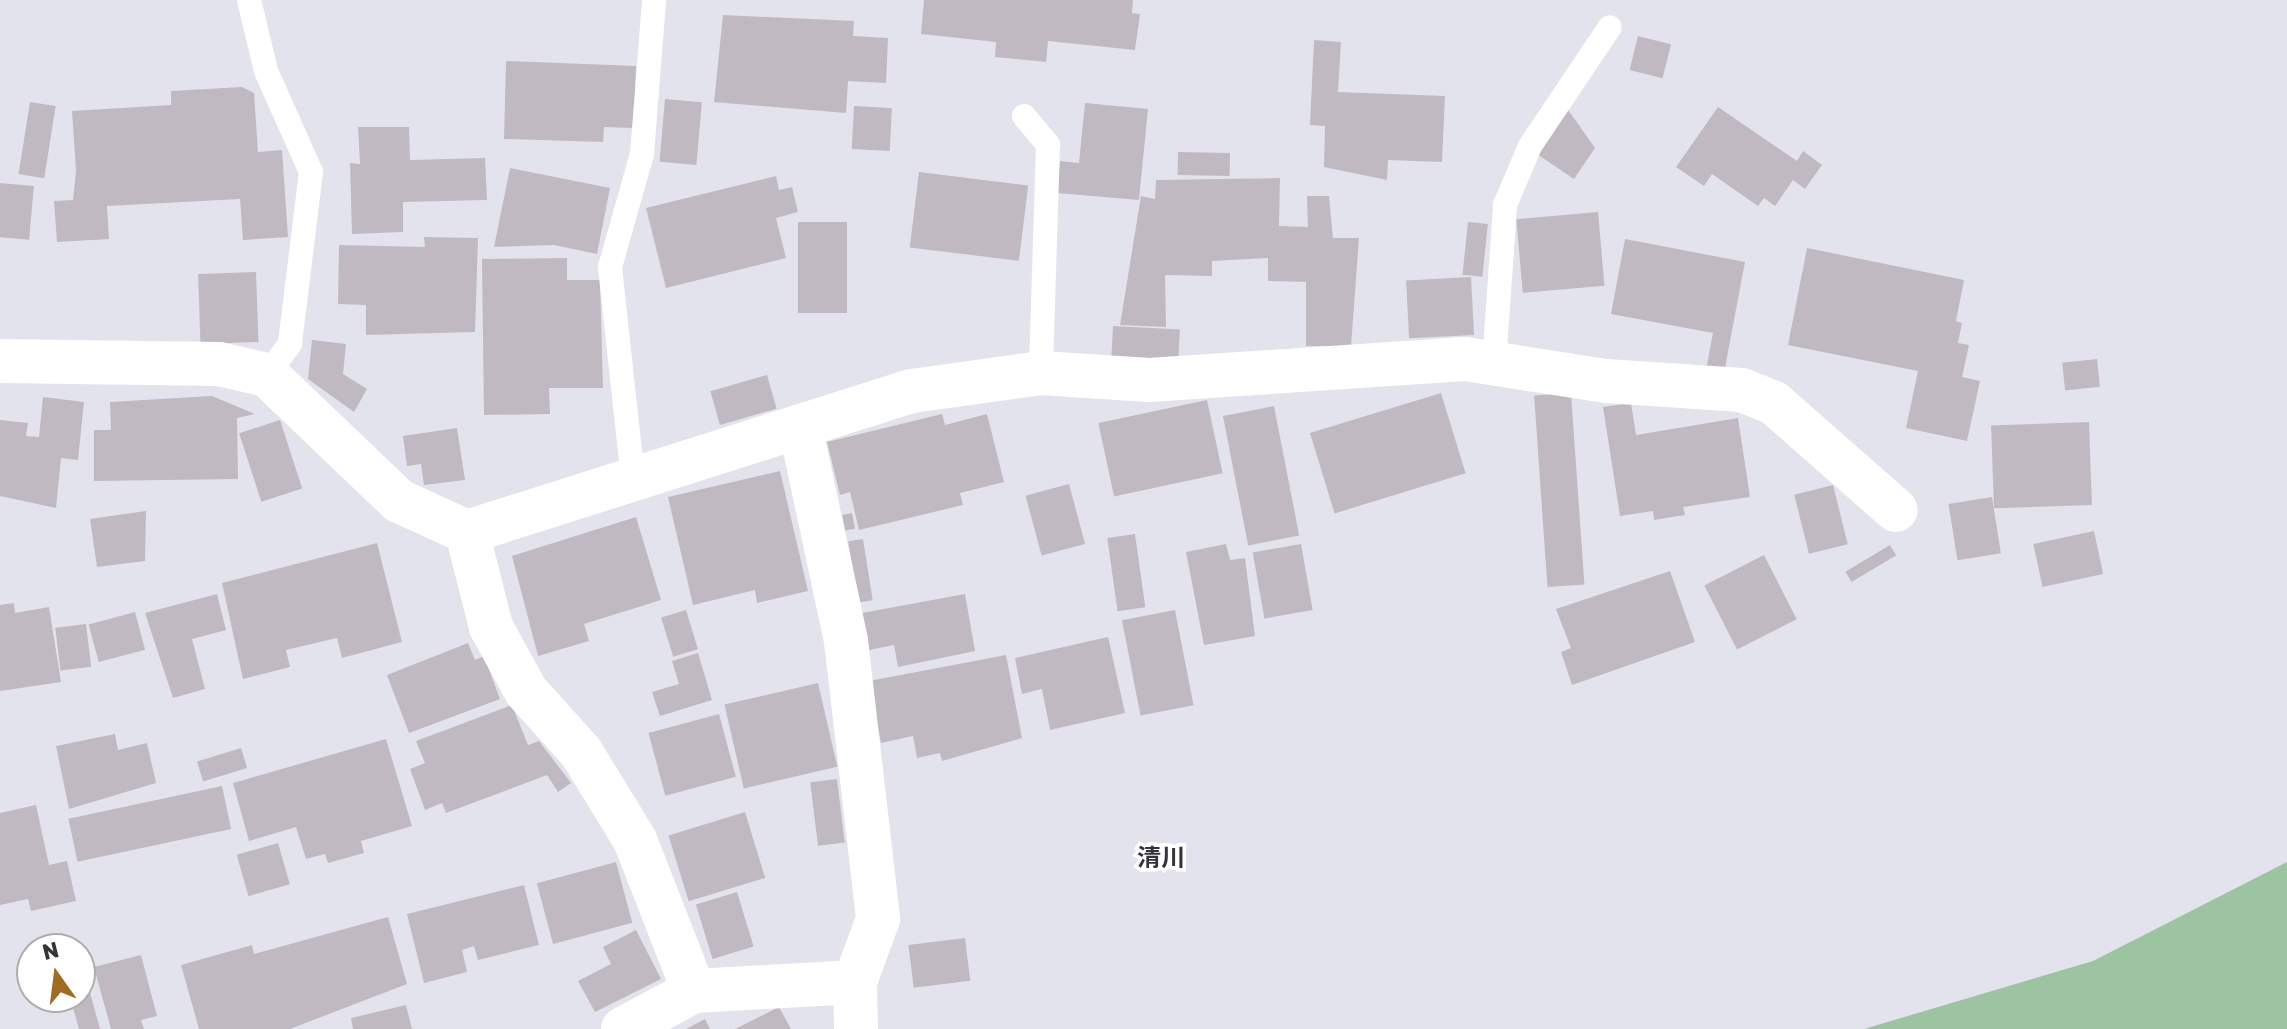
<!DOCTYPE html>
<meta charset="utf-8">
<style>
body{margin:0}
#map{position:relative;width:2287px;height:1029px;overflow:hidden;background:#e3e3ee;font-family:Rubik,"Noto Sans JP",sans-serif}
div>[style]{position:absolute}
.green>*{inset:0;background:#9dc4a1}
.building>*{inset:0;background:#c1b9c1;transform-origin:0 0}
.lane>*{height:24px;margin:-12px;padding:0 12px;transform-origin:12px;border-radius:12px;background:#fff}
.street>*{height:44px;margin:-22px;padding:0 22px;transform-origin:22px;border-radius:22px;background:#fff}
span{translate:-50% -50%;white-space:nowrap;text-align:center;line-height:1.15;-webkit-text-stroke:7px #fff;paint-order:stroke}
.quarter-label{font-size:24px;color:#343438;font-weight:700}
.north{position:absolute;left:16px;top:933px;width:80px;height:80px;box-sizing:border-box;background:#fff;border:2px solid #aeaeaf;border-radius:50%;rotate:346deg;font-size:22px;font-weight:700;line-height:32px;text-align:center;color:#343438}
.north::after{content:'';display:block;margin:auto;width:28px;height:36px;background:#a06b24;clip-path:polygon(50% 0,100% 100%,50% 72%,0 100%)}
</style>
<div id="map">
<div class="green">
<i style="clip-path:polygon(2287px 862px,2287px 1029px,1864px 1029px,2093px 961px)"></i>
</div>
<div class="building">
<i style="clip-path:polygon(924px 0,1133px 0,1132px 13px,1140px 14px,1135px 50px,1048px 41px,1046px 62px,995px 57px,996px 42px,921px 34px)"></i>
<i style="clip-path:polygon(723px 15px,854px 21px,853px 36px,888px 38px,886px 83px,848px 81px,846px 113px,714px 102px)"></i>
<i style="left:1638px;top:36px;width:34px;height:35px;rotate:14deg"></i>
<i style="clip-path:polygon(1314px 40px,1341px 42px,1338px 92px,1445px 96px,1442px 162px,1388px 160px,1387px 180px,1324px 167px,1325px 126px,1310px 125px)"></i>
<i style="clip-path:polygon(506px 61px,636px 66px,634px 128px,604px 127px,603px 142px,504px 139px)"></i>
<i style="clip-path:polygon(242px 87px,254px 93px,258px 152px,282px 150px,288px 237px,243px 240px,240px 199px,107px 206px,109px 239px,57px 242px,54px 201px,73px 200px,76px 171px,72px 111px,171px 105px,171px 91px)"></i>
<i style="left:665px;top:99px;width:37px;height:63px;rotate:5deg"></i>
<i style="left:30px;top:102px;width:26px;height:73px;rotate:9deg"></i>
<i style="clip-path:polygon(1085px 103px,1148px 109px,1139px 200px,1057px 193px,1060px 161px,1079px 163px)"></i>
<i style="left:854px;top:106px;width:38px;height:43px;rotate:3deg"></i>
<i style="clip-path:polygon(1566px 107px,1595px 148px,1574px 179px,1534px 152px)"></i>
<i style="clip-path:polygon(1718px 107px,1797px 161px,1803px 151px,1822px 165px,1805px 189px,1793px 180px,1775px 206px,1764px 198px,1758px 206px,1712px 174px,1704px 186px,1676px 167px)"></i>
<i style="clip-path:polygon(358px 127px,409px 127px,410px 160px,485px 158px,487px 200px,403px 202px,403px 232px,352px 234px,350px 163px,360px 164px)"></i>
<i style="left:1178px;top:152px;width:52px;height:23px;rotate:1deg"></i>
<i style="clip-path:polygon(510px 168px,610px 188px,597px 254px,554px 245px,494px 247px)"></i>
<i style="left:919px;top:172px;width:110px;height:76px;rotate:7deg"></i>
<i style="clip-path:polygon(776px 176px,779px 190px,792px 187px,798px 212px,776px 218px,786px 258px,666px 288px,646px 208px)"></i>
<i style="clip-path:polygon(1280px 178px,1279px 226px,1308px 227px,1307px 196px,1329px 196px,1333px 238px,1359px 238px,1351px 346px,1306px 346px,1306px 282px,1268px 281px,1268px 258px,1212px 261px,1212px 276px,1165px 275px,1166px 327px,1120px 325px,1141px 196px,1155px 199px,1156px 180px)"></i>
<i style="left:0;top:183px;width:34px;height:54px;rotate:5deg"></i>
<i style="left:1598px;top:212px;width:74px;height:82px;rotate:85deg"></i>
<i style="left:798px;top:222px;width:49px;height:91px"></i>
<i style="left:1468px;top:222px;width:20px;height:53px;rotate:6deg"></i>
<i style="clip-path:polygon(424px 237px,478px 238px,475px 332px,366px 335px,366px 305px,338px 304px,339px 245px,425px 247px)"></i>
<i style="clip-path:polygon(1625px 239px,1745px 262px,1724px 373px,1706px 370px,1713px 333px,1611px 314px)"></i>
<i style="clip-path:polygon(1807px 248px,1964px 280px,1956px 321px,1962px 323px,1958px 343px,1969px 345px,1962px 377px,1980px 381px,1967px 441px,1906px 428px,1918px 371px,1788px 345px)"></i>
<i style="clip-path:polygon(567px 258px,567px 280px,600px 280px,603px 388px,549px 388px,550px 414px,484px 415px,482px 259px)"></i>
<i style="left:256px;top:272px;width:70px;height:58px;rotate:88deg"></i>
<i style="left:1471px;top:277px;width:58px;height:65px;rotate:87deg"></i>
<i style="left:1113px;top:326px;width:67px;height:30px;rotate:3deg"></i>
<i style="clip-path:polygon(312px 340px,346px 344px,343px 374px,367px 389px,354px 412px,308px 379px)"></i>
<i style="left:2097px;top:359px;width:28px;height:35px;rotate:84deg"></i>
<i style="left:767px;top:375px;width:35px;height:59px;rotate:74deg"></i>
<i style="left:1441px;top:393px;width:84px;height:137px;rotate:73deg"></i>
<i style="left:1571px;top:393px;width:192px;height:37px;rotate:86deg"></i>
<i style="clip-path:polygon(212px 396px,255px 414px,237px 418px,238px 479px,94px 481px,94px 430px,111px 430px,110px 402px)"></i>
<i style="clip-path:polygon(43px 397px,84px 402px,78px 460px,61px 458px,56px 508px,0 496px,0 420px,28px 423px,26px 436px,39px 437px)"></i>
<i style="left:1207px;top:400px;width:75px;height:111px;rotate:78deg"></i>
<i style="clip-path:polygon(1631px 403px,1636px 435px,1738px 418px,1750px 497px,1683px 507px,1685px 515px,1654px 520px,1653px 511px,1620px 516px,1603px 407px)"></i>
<i style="left:1274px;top:406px;width:132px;height:52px;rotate:79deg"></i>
<i style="clip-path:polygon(942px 414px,945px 425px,987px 414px,1004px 482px,960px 493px,963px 505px,859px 530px,850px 492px,840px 495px,827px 442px)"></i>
<i style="left:280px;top:420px;width:72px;height:43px;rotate:72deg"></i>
<i style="left:2089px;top:422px;width:83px;height:98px;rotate:88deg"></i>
<i style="clip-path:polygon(457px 428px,465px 480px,424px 485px,421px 464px,407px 466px,403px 436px)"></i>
<i style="clip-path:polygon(780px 471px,808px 591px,757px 603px,755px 590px,693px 605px,668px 497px)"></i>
<i style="left:1069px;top:484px;width:62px;height:45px;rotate:75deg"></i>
<i style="left:1833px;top:485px;width:61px;height:40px;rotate:76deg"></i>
<i style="left:1992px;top:497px;width:57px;height:44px;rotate:81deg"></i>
<i style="clip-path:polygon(146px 511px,145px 561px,97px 567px,90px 519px)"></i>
<i style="left:852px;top:513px;width:16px;height:10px;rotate:79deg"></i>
<i style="clip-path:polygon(636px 517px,661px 600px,584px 624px,589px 641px,538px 656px,512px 556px)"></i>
<i style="left:2094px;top:531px;width:44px;height:62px;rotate:78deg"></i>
<i style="left:1135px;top:534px;width:74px;height:28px;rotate:82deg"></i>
<i style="left:863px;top:539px;width:62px;height:15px;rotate:81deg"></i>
<i style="clip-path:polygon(377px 543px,402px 642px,342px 658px,337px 638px,286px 650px,290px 667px,243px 679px,222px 583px)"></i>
<i style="clip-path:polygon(1226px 544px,1230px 560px,1245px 558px,1255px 636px,1204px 645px,1186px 552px)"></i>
<i style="left:1301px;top:544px;width:67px;height:49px;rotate:80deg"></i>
<i style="left:1890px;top:545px;width:12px;height:52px;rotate:59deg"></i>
<i style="left:1764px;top:555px;width:72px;height:67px;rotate:63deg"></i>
<i style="clip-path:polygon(1670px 571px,1695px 642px,1572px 685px,1561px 652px,1571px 648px,1556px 609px)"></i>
<i style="clip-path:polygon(217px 594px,226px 630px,192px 639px,205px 689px,173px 698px,145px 613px)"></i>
<i style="clip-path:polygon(965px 594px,975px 651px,898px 667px,894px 645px,869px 650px,862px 613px)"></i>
<i style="clip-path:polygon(14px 603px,15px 613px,49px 607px,61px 682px,0 691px,0 605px)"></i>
<i style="left:686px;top:610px;width:41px;height:26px;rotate:73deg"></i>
<i style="left:1175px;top:610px;width:97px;height:54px;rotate:79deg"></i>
<i style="left:135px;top:612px;width:39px;height:48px;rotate:75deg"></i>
<i style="left:86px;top:624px;width:43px;height:31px;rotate:83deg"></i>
<i style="clip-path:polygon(1108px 637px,1125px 713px,1050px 730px,1042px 689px,1022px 694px,1015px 658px)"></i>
<i style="clip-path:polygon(468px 643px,475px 660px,484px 656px,500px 699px,409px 733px,387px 675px)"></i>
<i style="clip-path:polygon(698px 653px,712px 700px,660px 716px,652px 692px,679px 684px,672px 661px)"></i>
<i style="clip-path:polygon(1006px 655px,1022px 738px,942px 761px,940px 753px,917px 758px,913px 736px,881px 743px,869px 681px)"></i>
<i style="left:818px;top:683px;width:86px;height:96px;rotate:77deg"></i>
<i style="clip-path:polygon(512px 705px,528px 745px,539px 741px,571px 783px,558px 792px,547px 775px,446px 813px,442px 803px,425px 810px,410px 769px,425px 763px,416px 741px)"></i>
<i style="left:719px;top:714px;width:65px;height:73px;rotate:75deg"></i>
<i style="clip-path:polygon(115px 734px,118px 750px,147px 743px,156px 783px,69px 809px,56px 746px)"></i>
<i style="clip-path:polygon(386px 739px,412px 826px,361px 841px,364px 853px,328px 863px,325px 854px,306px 859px,296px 827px,249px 841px,233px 783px)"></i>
<i style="left:241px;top:748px;width:21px;height:46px;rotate:73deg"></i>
<i style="left:837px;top:779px;width:64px;height:27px;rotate:83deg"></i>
<i style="left:222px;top:786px;width:44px;height:157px;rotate:78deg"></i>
<i style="clip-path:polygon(36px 805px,49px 865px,67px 861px,76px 901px,31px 911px,28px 899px,0 905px,0 813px)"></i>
<i style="left:745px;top:812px;width:69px;height:80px;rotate:73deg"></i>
<i style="left:278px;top:843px;width:43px;height:43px;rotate:74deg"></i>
<i style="left:616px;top:862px;width:63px;height:82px;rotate:75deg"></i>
<i style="clip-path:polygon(524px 885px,539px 945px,478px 960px,474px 946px,462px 950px,467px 972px,424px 983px,407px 914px)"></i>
<i style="left:737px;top:892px;width:57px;height:43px;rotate:73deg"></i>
<i style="clip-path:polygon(388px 917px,407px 984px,290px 1029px,199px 1029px,181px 965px,252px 945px,254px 954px)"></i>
<i style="clip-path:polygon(636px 930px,661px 979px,595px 1012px,578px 981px,611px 964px,603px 947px)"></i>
<i style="left:965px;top:938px;width:43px;height:57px;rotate:83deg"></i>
<i style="clip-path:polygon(141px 955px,157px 1016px,141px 1020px,144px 1029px,111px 1029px,94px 967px)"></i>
<i style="clip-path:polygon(89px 989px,100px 1029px,79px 1029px,70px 997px)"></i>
<i style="clip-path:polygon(406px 1005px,412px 1029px,353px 1029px,351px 1018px)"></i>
<i style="clip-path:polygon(779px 1007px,791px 1029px,735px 1029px)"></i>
<i style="clip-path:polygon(705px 1019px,710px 1029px,686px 1029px)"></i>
</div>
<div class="lane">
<i style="left:249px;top:0;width:73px;rotate:76.5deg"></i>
<i style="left:266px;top:71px;width:111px;rotate:66deg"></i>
<i style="left:311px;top:172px;width:173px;rotate:97deg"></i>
<i style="left:290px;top:344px;width:39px;rotate:127deg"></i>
<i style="left:1024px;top:116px;width:38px;rotate:50deg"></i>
<i style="left:1048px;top:145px;width:228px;rotate:91.8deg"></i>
<i style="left:1494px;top:364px;width:159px;rotate:-86deg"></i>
<i style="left:1505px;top:205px;width:64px;rotate:-67deg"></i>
<i style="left:1530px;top:146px;width:143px;rotate:-56.1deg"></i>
<i style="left:633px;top:479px;width:213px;rotate:-96.2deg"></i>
<i style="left:610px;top:267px;width:117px;rotate:-74.2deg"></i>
<i style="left:642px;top:154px;width:154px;rotate:-85.5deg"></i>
</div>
<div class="street">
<i style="left:0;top:361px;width:219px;rotate:0.8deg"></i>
<i style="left:219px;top:364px;width:49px;rotate:12.9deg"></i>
<i style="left:267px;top:375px;width:182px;rotate:43.7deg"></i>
<i style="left:399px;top:501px;width:75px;rotate:24.5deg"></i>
<i style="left:467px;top:532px;width:467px;rotate:-17.6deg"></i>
<i style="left:912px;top:391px;width:130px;rotate:-7.9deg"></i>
<i style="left:1041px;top:373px;width:108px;rotate:3.7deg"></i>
<i style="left:1149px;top:380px;width:317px;rotate:-3.8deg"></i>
<i style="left:1465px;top:359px;width:143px;rotate:8.9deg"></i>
<i style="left:1606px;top:381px;width:136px;rotate:3.8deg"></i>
<i style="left:1742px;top:390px;width:35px;rotate:22deg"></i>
<i style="left:1774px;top:403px;width:162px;rotate:41.3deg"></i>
<i style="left:800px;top:426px;width:220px;rotate:77.9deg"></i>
<i style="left:846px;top:641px;width:280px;rotate:83.4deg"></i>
<i style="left:878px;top:919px;width:67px;rotate:110.1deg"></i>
<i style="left:855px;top:982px;width:47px;rotate:88.8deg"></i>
<i style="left:467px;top:532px;width:98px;rotate:75.8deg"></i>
<i style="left:491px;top:627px;width:73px;rotate:61.3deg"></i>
<i style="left:526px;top:691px;width:82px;rotate:48deg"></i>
<i style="left:581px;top:752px;width:103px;rotate:58.5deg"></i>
<i style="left:635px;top:840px;width:162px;rotate:68.7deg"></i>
<i style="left:623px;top:1029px;width:81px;rotate:-28.2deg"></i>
<i style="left:694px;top:991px;width:161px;rotate:-3.2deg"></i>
</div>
<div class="quarter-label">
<span style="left:1161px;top:859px">清川</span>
</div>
<div class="north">N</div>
</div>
